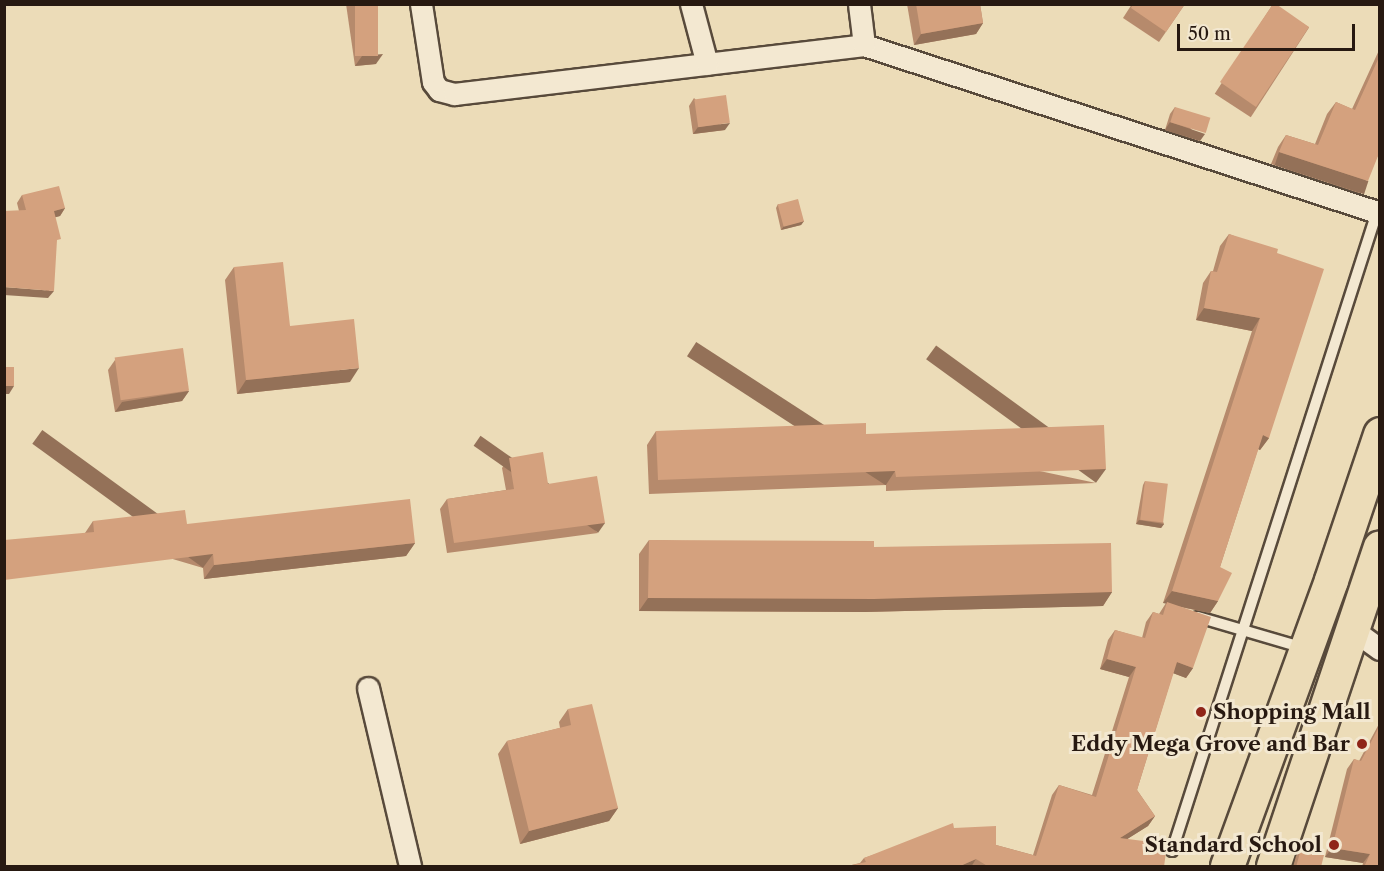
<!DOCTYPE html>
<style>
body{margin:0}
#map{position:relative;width:1384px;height:871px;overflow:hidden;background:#ecdcb8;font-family:"Libre Caslon Text",serif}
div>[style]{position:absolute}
.roads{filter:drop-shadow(2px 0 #584a3b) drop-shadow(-2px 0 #584a3b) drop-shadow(0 2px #584a3b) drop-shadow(0 -2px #584a3b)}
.service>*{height:10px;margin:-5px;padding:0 5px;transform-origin:5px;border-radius:5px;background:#f3e8d1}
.minor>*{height:21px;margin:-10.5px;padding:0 10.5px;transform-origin:10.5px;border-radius:10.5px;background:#f3e8d1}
.primary>*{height:33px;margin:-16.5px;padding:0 16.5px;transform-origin:16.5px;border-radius:16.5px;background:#ecdcb8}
.wall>*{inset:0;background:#b68a6c;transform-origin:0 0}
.shaded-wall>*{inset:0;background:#947158;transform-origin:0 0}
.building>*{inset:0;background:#d4a17e;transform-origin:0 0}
.dots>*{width:16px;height:16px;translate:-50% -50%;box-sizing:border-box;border:3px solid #f3e8d1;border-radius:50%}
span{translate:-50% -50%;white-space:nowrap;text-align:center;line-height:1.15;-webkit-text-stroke:6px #f3e8d1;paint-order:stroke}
.poi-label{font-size:21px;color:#271911;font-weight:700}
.left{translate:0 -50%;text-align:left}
.right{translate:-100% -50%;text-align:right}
.frame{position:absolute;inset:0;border:6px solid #271911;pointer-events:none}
.scale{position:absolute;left:1177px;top:24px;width:178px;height:27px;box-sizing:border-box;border:3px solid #271911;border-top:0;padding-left:8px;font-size:18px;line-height:21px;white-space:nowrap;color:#271911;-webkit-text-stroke:4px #f3e8d1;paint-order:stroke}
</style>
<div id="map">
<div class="roads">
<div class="service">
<i style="left:1198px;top:617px;width:110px;rotate:16.3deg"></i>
<i style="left:1172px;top:851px;width:671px;rotate:-72.21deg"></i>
</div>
<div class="minor">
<i style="left:421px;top:4px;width:79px;rotate:81.3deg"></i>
<i style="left:433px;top:82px;width:10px;rotate:53deg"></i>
<i style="left:439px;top:90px;width:16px;rotate:15deg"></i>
<i style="left:454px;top:94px;width:413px;rotate:-6.8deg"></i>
<i style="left:864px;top:45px;width:543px;rotate:18.03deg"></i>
<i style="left:691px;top:4px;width:62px;rotate:75.1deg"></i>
<i style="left:859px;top:4px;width:41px;rotate:83deg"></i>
<i style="left:1352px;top:629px;width:34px;rotate:36deg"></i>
<i style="left:368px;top:688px;width:183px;rotate:76.7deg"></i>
</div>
<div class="primary">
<i style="left:1227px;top:866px;width:304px;rotate:-70deg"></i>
<i style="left:1331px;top:580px;width:154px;rotate:-71.4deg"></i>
<i style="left:1273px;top:866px;width:336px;rotate:-71.5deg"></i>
</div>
</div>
<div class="wall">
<i style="clip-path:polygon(346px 4px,378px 4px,376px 64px,355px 66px)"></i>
<i style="clip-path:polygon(907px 4px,980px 4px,983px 23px,976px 34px,914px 45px)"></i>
<i style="clip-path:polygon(1132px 4px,1185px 4px,1159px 42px,1123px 18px)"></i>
<i style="left:1273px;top:4px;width:43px;height:107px;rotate:33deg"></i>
<i style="clip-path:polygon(1380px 48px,1380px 151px,1359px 193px,1271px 164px,1278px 147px,1286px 135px,1315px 144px,1327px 114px,1336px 102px,1352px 109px)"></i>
<i style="clip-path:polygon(694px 98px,725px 130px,693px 134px,689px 106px)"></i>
<i style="clip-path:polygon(1175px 107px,1200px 141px,1165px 130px,1170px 114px)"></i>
<i style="clip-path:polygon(22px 195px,65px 208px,60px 216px,55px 217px,56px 245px,48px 298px,19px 211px,17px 203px)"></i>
<i style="clip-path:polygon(778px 204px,804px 221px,801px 225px,781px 230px,776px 208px)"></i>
<i style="clip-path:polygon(1229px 234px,1277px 253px,1269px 438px,1260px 450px,1258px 449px,1220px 567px,1218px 601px,1210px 613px,1180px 607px,1193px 668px,1186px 678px,1173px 673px,1137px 790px,1155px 816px,1148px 826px,1127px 839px,1164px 867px,843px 867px,860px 863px,864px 858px,954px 828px,996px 845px,1033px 855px,1052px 795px,1059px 785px,1092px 795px,1129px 677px,1100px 669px,1108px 640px,1115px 630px,1142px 638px,1146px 622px,1153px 612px,1159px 614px,1166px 603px,1163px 603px,1252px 331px,1196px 320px,1203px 283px,1211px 271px,1213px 271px,1220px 246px)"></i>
<i style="clip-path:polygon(234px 267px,290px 326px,350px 382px,237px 394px,225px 280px)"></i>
<i style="clip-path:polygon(115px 360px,189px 391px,182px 401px,115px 412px,108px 370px)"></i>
<i style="clip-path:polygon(656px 431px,866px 434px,1096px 483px,886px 491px,886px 485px,649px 494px,647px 445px)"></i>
<i style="clip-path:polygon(509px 458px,548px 484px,598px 533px,447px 553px,440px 509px,447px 499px,506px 490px,502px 468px)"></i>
<i style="clip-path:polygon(1145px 481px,1164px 524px,1161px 528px,1136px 524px,1143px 485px)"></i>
<i style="clip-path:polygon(93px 521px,187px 524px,415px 543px,406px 556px,204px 579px,203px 568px,85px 533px)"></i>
<i style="clip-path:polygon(649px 540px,874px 547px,1112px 592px,1103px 606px,865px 612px,639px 611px,639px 554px)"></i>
<i style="clip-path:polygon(568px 709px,618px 808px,609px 821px,520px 844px,498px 754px,507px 741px,560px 728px,559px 722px)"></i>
<i style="clip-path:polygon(1380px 722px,1380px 867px,1362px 867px,1363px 863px,1325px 857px,1347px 769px,1354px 759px,1359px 761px)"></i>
<i style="clip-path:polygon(1301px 849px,1321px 867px,1293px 867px,1296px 856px)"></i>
</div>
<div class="shaded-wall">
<i style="clip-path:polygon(983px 23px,976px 34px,914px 45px,921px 34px)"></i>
<i style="clip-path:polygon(383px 54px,376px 64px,355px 66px,362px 56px)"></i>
<i style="clip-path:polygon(1170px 122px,1205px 134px,1200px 141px,1165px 130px)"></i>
<i style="clip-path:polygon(730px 123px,725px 130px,693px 134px,698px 127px)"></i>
<i style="left:1279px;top:152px;width:94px;height:14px;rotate:18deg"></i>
<i style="clip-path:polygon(65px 208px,60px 216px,49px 219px,54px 211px)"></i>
<i style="clip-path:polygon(804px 221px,801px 225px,781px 230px,784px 226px)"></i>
<i style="clip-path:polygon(4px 287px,54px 291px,48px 298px,4px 295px)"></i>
<i style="clip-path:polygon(1204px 308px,1260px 318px,1252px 331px,1196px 320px)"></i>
<i style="clip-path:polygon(359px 368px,350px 382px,237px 394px,246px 380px)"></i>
<i style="clip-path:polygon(4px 386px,14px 386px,9px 394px,4px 394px)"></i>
<i style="clip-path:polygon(189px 391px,182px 401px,115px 412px,122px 402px)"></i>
<i style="clip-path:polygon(1263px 435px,1269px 438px,1260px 450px,1254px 447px)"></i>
<i style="left:1106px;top:469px;width:17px;height:210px;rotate:126deg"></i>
<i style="left:895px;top:471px;width:17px;height:237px;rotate:123deg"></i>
<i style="clip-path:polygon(1139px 520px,1164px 524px,1161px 528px,1136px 524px)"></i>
<i style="left:605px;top:523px;width:12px;height:152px;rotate:125deg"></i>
<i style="clip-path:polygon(415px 543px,406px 556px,204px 579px,214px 565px)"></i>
<i style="left:213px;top:554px;width:17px;height:211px;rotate:126deg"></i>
<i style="clip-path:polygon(1172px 591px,1218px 601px,1210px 613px,1163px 603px)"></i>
<i style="clip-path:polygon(1112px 592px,1103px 606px,865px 612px,639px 611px,648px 598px)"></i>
<i style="clip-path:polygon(1107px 659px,1136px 667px,1129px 677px,1100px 669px)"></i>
<i style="clip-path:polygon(1177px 662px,1193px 668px,1186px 678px,1170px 672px)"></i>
<i style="clip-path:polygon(618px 808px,609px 821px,520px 844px,529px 831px)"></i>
<i style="clip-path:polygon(1155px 816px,1148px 826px,1113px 848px,1120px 838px)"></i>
<i style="clip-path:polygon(1332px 848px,1370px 854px,1363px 863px,1325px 857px)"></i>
<i style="clip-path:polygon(976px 859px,971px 867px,958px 867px)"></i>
</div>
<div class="building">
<i style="left:355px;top:4px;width:23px;height:52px"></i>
<i style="clip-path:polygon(916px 4px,980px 4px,983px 23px,921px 34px)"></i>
<i style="clip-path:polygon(1133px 4px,1185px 4px,1166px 32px,1131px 8px)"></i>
<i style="clip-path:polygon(1273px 4px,1276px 4px,1309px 27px,1256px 107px,1220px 82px)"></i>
<i style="clip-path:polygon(1380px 55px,1380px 151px,1368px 181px,1279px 152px,1286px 135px,1318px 145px,1336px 102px,1355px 110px)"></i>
<i style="left:726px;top:95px;width:28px;height:32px;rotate:82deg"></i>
<i style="left:1175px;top:107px;width:37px;height:16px;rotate:17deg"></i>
<i style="clip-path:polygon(59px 186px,65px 208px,54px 211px,61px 239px,57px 240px,54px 291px,4px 287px,4px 211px,26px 210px,22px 195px)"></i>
<i style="left:798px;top:199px;width:23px;height:21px;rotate:75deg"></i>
<i style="clip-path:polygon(1229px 234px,1278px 249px,1277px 253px,1324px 269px,1269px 438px,1263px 435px,1220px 567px,1232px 573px,1218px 601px,1172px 591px,1260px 318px,1204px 308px,1211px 271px,1217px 272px)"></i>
<i style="clip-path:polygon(283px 262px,290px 326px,354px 319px,359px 368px,246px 380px,234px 267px)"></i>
<i style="left:183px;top:348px;width:43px;height:69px;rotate:82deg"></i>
<i style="left:4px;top:367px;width:10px;height:19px"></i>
<i style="clip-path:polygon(866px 423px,866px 434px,1104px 425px,1106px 469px,896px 477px,895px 471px,658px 480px,656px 431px)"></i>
<i style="clip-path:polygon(543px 452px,548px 484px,597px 476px,605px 523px,454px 543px,447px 499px,514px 489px,509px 458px)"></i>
<i style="left:1145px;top:481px;width:23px;height:39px;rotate:7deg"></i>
<i style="clip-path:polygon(410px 499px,415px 543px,214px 565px,213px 554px,4px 580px,4px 540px,94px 532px,93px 521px,185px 510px,187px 524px)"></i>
<i style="clip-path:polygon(649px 540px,874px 541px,874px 547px,1111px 543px,1112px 592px,874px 599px,648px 598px)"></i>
<i style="clip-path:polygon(1167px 602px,1211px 617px,1193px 668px,1177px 662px,1137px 790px,1155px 816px,1120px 838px,1167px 844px,1164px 867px,989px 867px,976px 859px,958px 867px,843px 867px,866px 862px,864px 858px,953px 823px,954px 828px,996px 826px,996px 845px,1036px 856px,1059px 785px,1096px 797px,1136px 667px,1107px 659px,1115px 630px,1145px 638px,1153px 612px,1163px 615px)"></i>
<i style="clip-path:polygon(592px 704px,618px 808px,529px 831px,507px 741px,571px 725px,568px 709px)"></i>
<i style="clip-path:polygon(1380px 725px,1380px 867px,1364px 867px,1370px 854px,1332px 848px,1354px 759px,1361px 761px)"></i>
<i style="clip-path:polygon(1301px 849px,1324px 855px,1321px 867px,1296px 867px)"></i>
</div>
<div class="dots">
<i style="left:1201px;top:712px;background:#8f2418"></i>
<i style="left:1362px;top:744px;background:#8f2418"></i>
<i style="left:1334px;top:845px;background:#8f2418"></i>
</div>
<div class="poi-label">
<span class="left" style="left:1213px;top:712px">Shopping Mall</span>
<span class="right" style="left:1350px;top:744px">Eddy Mega Grove and Bar</span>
<span class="right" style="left:1322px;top:845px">Standard School</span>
</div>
<div class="frame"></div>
<div class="scale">50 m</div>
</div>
